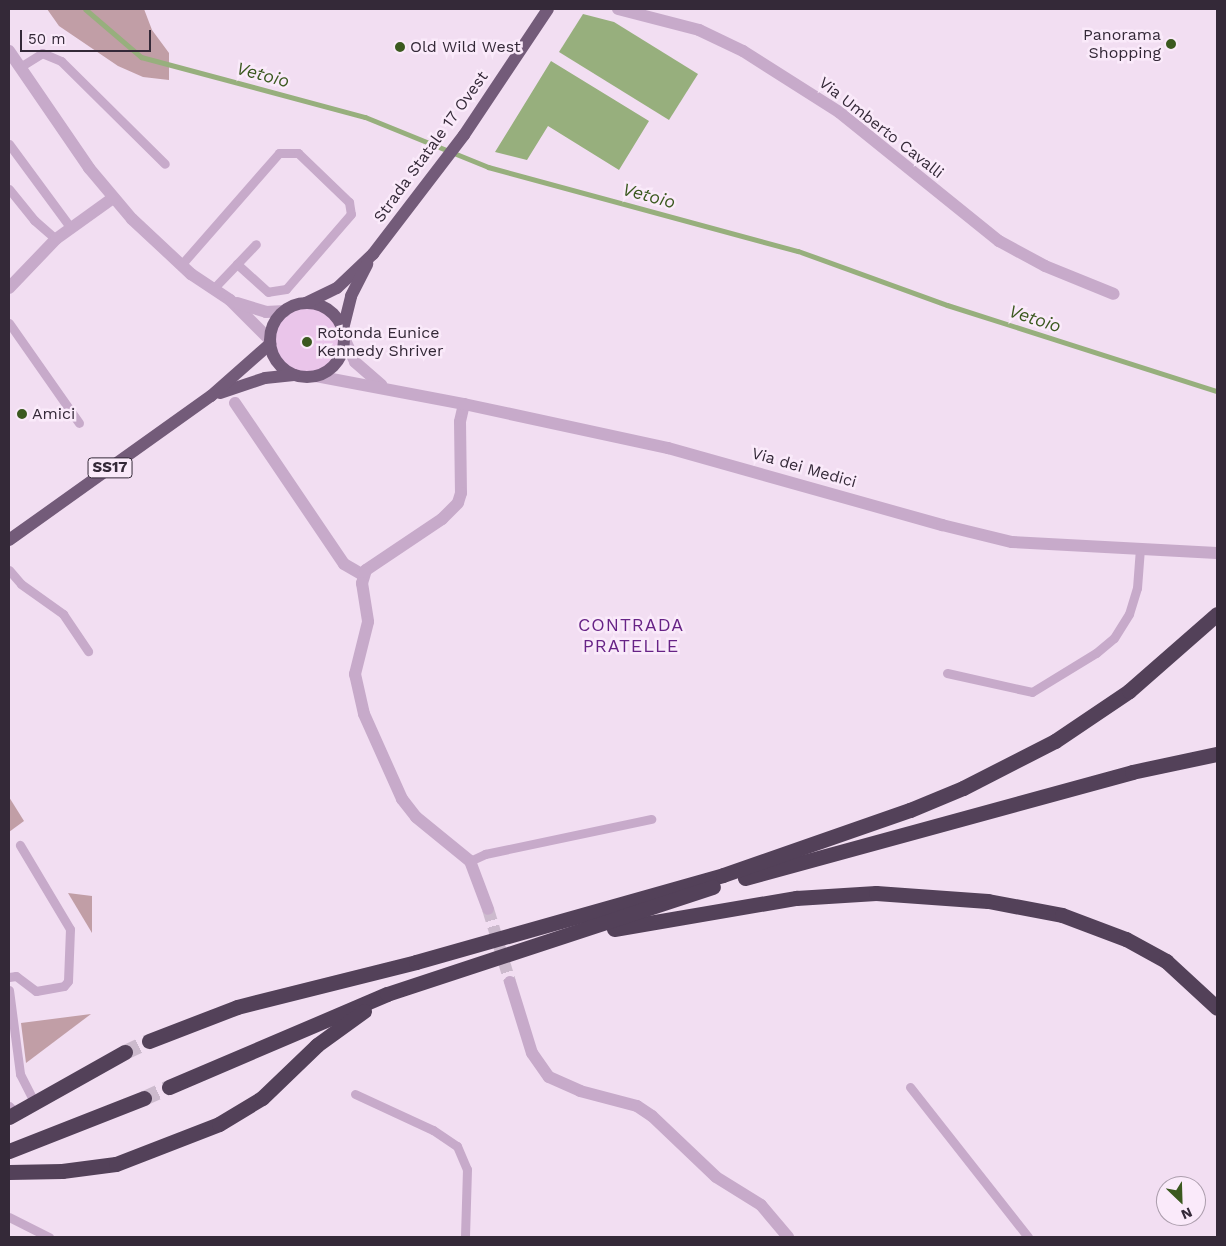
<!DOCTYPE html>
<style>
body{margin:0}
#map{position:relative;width:1226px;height:1246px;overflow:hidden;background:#f2def2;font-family:"Work Sans",sans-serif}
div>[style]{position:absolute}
.green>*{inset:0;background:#c19ea6}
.plaza>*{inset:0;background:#eac5ea}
.round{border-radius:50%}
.water>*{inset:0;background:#97af7d}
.stream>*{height:5px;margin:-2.5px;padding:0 2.5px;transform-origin:2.5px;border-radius:2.5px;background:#97af7d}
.minor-tunnel>*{height:12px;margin-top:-6px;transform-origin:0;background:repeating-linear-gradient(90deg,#ccbacd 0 12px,transparent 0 18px)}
.motorway-tunnel>*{height:15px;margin-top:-7.5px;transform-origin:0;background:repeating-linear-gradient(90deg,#ccbacd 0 15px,transparent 0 23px)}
.service>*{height:9px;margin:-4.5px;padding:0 4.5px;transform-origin:4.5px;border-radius:4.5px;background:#c7aaca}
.minor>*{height:12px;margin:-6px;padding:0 6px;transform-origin:6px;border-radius:6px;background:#c7aaca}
.tertiary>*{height:12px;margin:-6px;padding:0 6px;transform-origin:6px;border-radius:6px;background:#c7aaca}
.primary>*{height:12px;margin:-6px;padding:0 6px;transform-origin:6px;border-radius:6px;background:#735b79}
.primary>.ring{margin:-6px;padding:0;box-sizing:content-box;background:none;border:12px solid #735b79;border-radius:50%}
.motorway>*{height:15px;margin:-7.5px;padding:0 7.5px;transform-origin:7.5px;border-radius:7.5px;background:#534159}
.dots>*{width:14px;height:14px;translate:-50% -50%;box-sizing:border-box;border:2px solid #faeafa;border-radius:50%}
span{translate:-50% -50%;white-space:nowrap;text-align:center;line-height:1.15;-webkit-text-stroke:5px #faeafa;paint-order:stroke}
.shield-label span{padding:1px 4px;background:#faeafa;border:1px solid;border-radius:4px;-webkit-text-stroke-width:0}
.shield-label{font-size:15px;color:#342938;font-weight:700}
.poi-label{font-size:16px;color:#342938}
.right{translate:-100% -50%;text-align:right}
.left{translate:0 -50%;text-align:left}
.street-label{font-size:16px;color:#342938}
.water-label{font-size:18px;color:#3b591f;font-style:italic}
.neighbourhood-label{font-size:18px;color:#672386;letter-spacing:1px}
.frame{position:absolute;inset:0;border:10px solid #342938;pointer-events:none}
.north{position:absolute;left:1156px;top:1176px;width:50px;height:50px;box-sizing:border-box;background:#faeafa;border:1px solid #ab9dac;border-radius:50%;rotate:156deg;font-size:14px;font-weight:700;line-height:20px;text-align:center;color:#342938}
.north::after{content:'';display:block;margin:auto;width:18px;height:22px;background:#3b591f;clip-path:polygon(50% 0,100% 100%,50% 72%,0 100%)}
.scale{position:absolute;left:20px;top:30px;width:131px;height:22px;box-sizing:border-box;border:2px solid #342938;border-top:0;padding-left:6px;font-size:15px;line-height:18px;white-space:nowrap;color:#342938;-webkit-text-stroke:4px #faeafa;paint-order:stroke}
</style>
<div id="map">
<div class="green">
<i style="clip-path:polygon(47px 9px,144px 9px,152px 30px,169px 53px,169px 80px,143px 77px,118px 66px,59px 26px)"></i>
<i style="clip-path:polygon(9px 797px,24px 821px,9px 832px)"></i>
<i style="clip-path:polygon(68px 893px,92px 896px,92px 933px)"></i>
<i style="clip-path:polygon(91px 1014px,26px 1063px,21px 1023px)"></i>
</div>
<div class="plaza">
<i class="round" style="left:270px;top:304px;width:74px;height:74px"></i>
</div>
<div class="water">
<i style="clip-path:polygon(583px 14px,614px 22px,698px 74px,669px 120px,559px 52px)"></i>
<i style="clip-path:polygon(551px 61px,649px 121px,619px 170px,548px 126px,527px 160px,495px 152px)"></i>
</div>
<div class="stream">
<i style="left:85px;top:9px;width:74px;rotate:40.6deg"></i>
<i style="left:141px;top:57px;width:232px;rotate:15deg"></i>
<i style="left:365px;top:117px;width:133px;rotate:22.1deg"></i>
<i style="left:488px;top:167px;width:321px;rotate:15.2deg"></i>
<i style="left:798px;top:251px;width:158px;rotate:19.9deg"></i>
<i style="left:947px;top:305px;width:283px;rotate:17.7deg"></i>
</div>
<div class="minor-tunnel">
<i style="left:488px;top:909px;width:76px;rotate:73.2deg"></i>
</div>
<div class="motorway-tunnel">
<i style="left:125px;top:1052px;width:26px;rotate:-25deg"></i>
<i style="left:144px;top:1098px;width:27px;rotate:-24deg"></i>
</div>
<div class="service">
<i style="left:20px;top:67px;width:26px;rotate:-32deg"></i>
<i style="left:42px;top:53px;width:21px;rotate:23deg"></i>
<i style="left:61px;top:61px;width:146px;rotate:44.7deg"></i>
<i style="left:9px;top:144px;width:104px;rotate:53.6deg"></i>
<i style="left:9px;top:189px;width:40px;rotate:51deg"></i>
<i style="left:34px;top:220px;width:29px;rotate:41deg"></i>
<i style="left:181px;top:265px;width:149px;rotate:-48.8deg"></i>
<i style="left:279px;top:153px;width:19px"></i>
<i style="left:298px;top:153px;width:71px;rotate:43.9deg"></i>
<i style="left:349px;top:202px;width:12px;rotate:81deg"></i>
<i style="left:351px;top:214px;width:99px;rotate:130.9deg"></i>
<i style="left:286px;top:289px;width:18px;rotate:171deg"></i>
<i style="left:268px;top:292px;width:42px;rotate:-137.9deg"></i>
<i style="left:213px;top:289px;width:62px;rotate:-46.3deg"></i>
<i style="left:9px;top:323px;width:122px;rotate:55deg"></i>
<i style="left:9px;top:570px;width:18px;rotate:49deg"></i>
<i style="left:21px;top:584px;width:52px;rotate:35.5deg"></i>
<i style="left:63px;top:614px;width:45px;rotate:56deg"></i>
<i style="left:947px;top:673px;width:87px;rotate:12.6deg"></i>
<i style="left:1032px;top:692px;width:75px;rotate:-31.4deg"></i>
<i style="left:1096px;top:653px;width:23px;rotate:-40deg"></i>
<i style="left:1114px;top:638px;width:28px;rotate:-58deg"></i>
<i style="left:1129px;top:614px;width:27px;rotate:-73deg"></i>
<i style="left:1137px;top:588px;width:40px;rotate:-85.7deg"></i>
<i style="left:470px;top:861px;width:17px;rotate:-25deg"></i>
<i style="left:485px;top:854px;width:170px;rotate:-11.9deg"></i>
<i style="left:9px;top:977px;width:7px;rotate:-8deg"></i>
<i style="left:16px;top:976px;width:25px;rotate:37deg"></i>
<i style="left:36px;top:991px;width:28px;rotate:-10deg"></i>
<i style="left:64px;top:986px;width:6px;rotate:-51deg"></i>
<i style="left:68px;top:981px;width:52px;rotate:-87.8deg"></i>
<i style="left:70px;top:929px;width:98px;rotate:-120.8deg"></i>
<i style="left:9px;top:990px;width:85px;rotate:82.5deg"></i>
<i style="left:20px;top:1074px;width:30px;rotate:63deg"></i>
<i style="left:910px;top:1087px;width:191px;rotate:51.8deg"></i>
<i style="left:355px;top:1094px;width:86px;rotate:24.8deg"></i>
<i style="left:433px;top:1130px;width:29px;rotate:34deg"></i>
<i style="left:457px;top:1146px;width:25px;rotate:67deg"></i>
<i style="left:467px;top:1169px;width:68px;rotate:91.7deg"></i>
<i style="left:9px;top:1106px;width:10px;rotate:45deg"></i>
<i style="left:9px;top:1217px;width:45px;rotate:26.6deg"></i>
</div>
<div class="minor">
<i style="left:618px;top:9px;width:84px;rotate:14.5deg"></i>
<i style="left:699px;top:30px;width:49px;rotate:25.5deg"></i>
<i style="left:743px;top:51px;width:114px;rotate:32.4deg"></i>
<i style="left:839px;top:112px;width:206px;rotate:38.9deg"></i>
<i style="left:999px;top:241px;width:52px;rotate:28.5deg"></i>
<i style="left:1045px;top:266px;width:74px;rotate:22.1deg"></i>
<i style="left:9px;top:288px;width:68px;rotate:-46.2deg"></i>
<i style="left:56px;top:239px;width:70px;rotate:-35.7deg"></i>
<i style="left:235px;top:403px;width:194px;rotate:55.9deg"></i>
<i style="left:344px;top:564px;width:22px;rotate:30deg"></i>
<i style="left:464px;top:404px;width:18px;rotate:103deg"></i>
<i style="left:460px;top:422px;width:71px;rotate:89.2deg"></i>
<i style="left:461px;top:493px;width:10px;rotate:107deg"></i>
<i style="left:458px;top:503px;width:23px;rotate:135deg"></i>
<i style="left:442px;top:519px;width:92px;rotate:146.1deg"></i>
<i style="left:366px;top:570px;width:14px;rotate:107deg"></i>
<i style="left:362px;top:583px;width:39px;rotate:81deg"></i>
<i style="left:368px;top:622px;width:54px;rotate:104deg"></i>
<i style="left:355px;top:674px;width:41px;rotate:77.3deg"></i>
<i style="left:364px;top:714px;width:93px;rotate:65.9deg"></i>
<i style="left:402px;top:799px;width:23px;rotate:52deg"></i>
<i style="left:416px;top:817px;width:70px;rotate:39.2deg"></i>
<i style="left:470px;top:861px;width:51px;rotate:69.4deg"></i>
<i style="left:510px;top:982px;width:74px;rotate:72.8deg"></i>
<i style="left:532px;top:1053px;width:29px;rotate:55deg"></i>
<i style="left:549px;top:1077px;width:34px;rotate:24deg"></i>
<i style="left:580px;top:1091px;width:59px;rotate:14.7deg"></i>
<i style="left:637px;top:1106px;width:18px;rotate:34deg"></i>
<i style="left:652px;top:1116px;width:88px;rotate:43.6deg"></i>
<i style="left:716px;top:1177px;width:53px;rotate:31.9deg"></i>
<i style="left:761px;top:1205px;width:42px;rotate:49.8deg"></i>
</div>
<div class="tertiary">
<i style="left:9px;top:51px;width:142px;rotate:55.6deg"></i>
<i style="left:89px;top:168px;width:67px;rotate:49.9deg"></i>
<i style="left:132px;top:219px;width:81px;rotate:43deg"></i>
<i style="left:191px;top:274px;width:47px;rotate:33.7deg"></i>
<i style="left:230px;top:300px;width:57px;rotate:45deg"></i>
<i style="left:237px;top:303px;width:30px;rotate:17deg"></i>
<i style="left:266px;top:312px;width:19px;rotate:-3deg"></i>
<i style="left:344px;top:338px;width:26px;rotate:65deg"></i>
<i style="left:355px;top:362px;width:35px;rotate:41deg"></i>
<i style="left:316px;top:376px;width:151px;rotate:10.7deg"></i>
<i style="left:464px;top:404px;width:209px;rotate:12.2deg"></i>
<i style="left:668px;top:448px;width:285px;rotate:15.7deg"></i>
<i style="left:942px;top:525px;width:72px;rotate:13.7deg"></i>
<i style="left:1012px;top:542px;width:205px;rotate:3.1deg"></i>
</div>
<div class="primary">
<i class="ring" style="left:270px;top:303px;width:62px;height:62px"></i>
<i style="left:306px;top:303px;width:34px;rotate:-26deg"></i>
<i style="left:337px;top:288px;width:50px;rotate:-43.4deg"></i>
<i style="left:373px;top:254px;width:150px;rotate:-52.6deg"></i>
<i style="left:464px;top:135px;width:151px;rotate:-56.3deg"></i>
<i style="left:343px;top:329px;width:34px;rotate:-76deg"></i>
<i style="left:351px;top:296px;width:36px;rotate:-63deg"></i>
<i style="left:220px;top:393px;width:47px;rotate:-18.4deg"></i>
<i style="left:265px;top:378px;width:29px;rotate:-6deg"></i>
<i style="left:9px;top:540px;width:248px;rotate:-35.5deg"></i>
<i style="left:211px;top:396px;width:79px;rotate:-41.4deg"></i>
</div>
<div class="motorway">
<i style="left:745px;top:878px;width:401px;rotate:-15.3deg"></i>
<i style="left:1132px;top:772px;width:87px;rotate:-12deg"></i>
<i style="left:614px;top:929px;width:185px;rotate:-9.7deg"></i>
<i style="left:796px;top:898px;width:80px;rotate:-3.6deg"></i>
<i style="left:876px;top:893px;width:112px;rotate:4.1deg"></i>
<i style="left:988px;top:901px;width:75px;rotate:10.7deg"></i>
<i style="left:1062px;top:915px;width:68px;rotate:20.6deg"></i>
<i style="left:1126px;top:939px;width:46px;rotate:28.8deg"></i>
<i style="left:1166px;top:961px;width:69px;rotate:42.7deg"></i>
<i style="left:149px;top:1041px;width:94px;rotate:-21.1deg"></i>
<i style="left:237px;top:1007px;width:185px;rotate:-14.1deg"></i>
<i style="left:416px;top:962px;width:319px;rotate:-15.8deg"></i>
<i style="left:723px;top:875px;width:198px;rotate:-19.2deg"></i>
<i style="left:910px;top:810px;width:57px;rotate:-22.5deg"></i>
<i style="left:963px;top:788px;width:103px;rotate:-27.1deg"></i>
<i style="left:1055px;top:741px;width:89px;rotate:-34deg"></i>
<i style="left:1129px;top:691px;width:117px;rotate:-41.2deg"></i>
<i style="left:169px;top:1087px;width:237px;rotate:-23.1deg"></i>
<i style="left:387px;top:994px;width:343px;rotate:-18.2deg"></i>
<i style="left:9px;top:1117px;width:133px;rotate:-29.3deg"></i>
<i style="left:9px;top:1151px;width:145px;rotate:-21.4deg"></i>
<i style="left:9px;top:1172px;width:53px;rotate:-1.1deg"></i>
<i style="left:62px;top:1171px;width:54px;rotate:-7.4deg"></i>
<i style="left:116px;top:1164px;width:110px;rotate:-21.2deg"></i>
<i style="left:219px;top:1124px;width:50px;rotate:-31.2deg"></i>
<i style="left:262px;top:1098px;width:76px;rotate:-43.9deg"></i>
<i style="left:317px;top:1045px;width:58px;rotate:-35.9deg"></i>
</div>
<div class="dots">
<i style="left:1171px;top:44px;background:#3b591f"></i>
<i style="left:400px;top:47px;background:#3b591f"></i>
<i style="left:307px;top:342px;background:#3b591f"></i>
<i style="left:22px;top:414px;background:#3b591f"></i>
</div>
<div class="shield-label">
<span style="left:110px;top:468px">SS17</span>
</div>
<div class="poi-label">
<span class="right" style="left:1161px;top:44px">Panorama<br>Shopping</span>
<span class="left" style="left:410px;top:47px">Old Wild West</span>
<span class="left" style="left:317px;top:342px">Rotonda Eunice<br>Kennedy Shriver</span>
<span class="left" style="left:32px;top:414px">Amici</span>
</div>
<div class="street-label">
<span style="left:881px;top:128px;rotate:38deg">Via Umberto Cavalli</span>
<span style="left:431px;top:147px;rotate:-54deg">Strada Statale 17 Ovest</span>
<span style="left:804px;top:468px;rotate:16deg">Via dei Medici</span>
</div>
<div class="water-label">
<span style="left:263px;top:75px;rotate:15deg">Vetoio</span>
<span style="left:649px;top:196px;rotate:15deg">Vetoio</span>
<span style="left:1035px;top:319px;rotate:18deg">Vetoio</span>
</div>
<div class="neighbourhood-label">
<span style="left:631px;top:636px">CONTRADA<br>PRATELLE</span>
</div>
<div class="frame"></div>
<div class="north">N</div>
<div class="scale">50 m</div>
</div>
